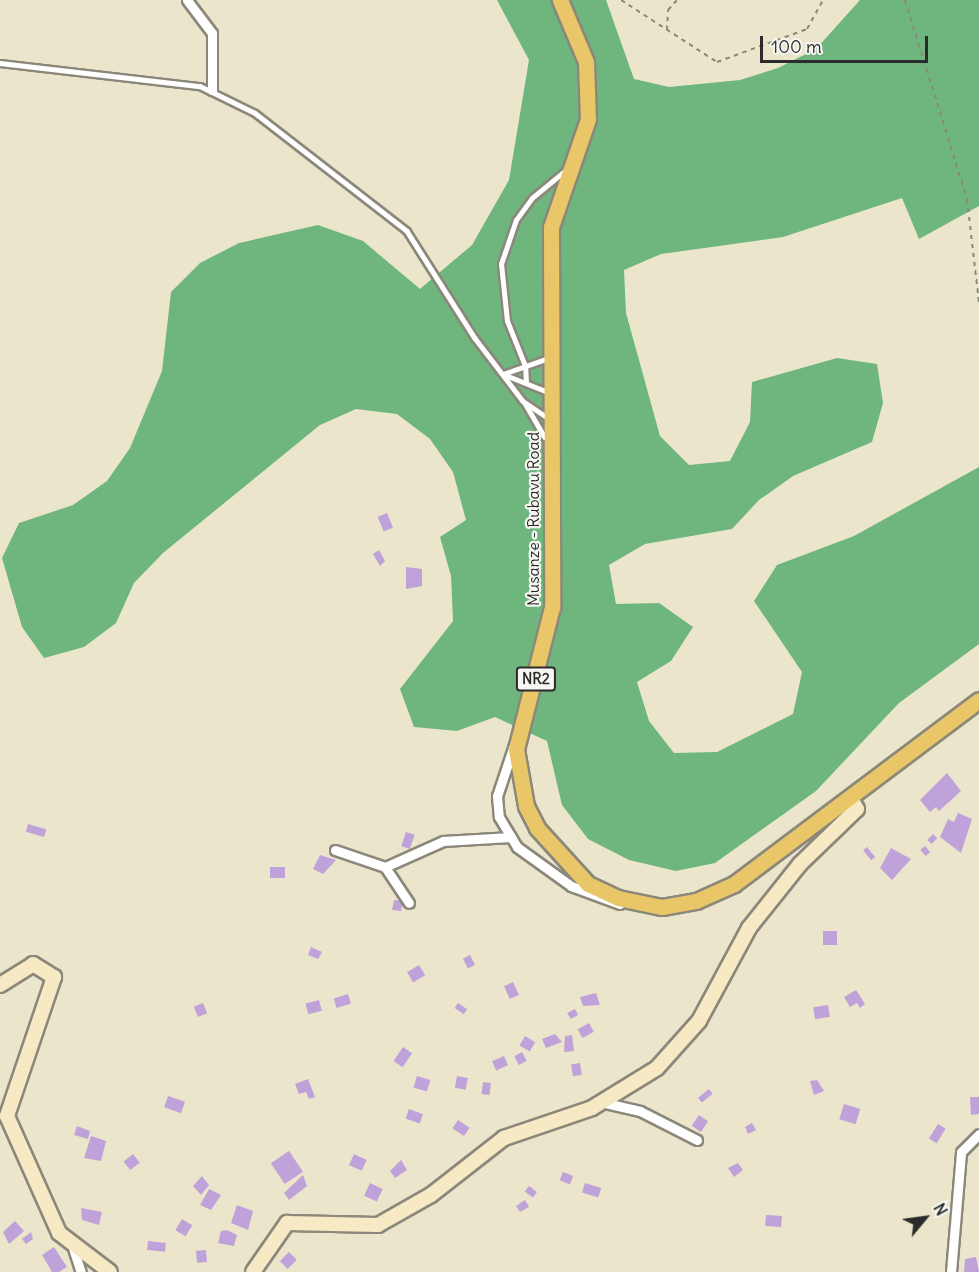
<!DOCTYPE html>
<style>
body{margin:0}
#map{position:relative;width:979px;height:1272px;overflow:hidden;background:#ebe6cb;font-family:Delius,sans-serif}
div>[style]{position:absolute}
.forest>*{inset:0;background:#6eb67d}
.building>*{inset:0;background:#bfa2d9;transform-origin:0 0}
.path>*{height:2px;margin-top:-1px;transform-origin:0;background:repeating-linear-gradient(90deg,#8b887b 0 4.5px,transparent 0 9px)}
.roads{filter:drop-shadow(2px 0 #8b887b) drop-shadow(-2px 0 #8b887b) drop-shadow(0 2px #8b887b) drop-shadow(0 -2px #8b887b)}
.service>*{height:4.5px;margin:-2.25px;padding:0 2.25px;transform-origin:2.25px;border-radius:2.25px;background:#fff}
.minor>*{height:9px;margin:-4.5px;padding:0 4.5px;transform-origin:4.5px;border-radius:4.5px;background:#fff}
.secondary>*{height:14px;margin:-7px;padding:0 7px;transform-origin:7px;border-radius:7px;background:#f6e9c3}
.trunk>*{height:15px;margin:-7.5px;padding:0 7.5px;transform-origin:7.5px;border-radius:7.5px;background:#e9c769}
span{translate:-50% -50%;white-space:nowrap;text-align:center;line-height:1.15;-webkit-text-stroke:4.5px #f6f6f2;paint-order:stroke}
.shield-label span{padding:2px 4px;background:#f6f6f2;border:2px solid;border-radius:4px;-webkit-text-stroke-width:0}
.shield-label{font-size:15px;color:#2b2b2b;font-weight:700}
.street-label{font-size:16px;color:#2b2b2b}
.north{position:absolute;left:895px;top:1188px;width:60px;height:60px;-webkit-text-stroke:4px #f6f6f2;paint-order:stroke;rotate:61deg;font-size:16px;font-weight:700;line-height:24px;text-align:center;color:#2b2b2b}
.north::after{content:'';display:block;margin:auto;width:21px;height:27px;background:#2b2b2b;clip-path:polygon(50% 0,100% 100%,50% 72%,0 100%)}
.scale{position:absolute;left:760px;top:36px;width:168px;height:27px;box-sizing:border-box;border:3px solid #2b2b2b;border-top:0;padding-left:8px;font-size:18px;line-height:21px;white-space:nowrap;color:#2b2b2b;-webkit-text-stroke:4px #f6f6f2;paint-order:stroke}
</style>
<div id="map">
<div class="forest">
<i style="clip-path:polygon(497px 0,606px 0,634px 79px,669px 87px,740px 80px,778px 68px,816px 49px,860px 0,979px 0,979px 206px,919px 239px,902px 198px,783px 237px,661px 254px,624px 270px,626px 313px,660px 436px,689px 465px,730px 461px,750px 422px,752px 382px,837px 358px,877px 364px,883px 403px,872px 442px,793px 476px,759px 500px,732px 529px,645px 544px,609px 565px,616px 604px,659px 603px,693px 627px,671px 661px,637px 682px,649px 721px,674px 753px,717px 752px,793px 714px,802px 672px,754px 601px,777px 565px,854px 536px,979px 467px,979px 644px,899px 703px,816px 791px,715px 863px,676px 871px,629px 860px,588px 839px,562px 805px,547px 741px,495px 717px,457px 731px,414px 727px,400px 689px,453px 621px,451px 576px,440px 537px,466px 520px,453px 472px,430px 439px,397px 414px,356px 409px,320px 425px,163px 553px,134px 583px,116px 623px,84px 647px,44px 658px,22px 627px,2px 558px,19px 523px,73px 505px,107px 481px,130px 448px,162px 371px,171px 292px,200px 263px,239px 243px,318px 225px,363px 241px,420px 289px,472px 245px,509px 180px,529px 60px)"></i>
</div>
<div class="building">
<i style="left:387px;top:513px;width:16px;height:10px;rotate:68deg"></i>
<i style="clip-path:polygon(379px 550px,385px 561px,380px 566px,373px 554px)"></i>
<i style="clip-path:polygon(406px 567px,422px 569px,422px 586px,406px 589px)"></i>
<i style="clip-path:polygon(947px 773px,961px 791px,939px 811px,936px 807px,930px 812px,920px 800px)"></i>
<i style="clip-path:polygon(958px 813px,972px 819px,961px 853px,940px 837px,948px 819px,954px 822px)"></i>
<i style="left:28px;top:824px;width:19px;height:8px;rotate:16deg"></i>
<i style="left:406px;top:832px;width:9px;height:15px;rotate:18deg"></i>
<i style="left:933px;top:834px;width:6px;height:8px;rotate:45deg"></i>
<i style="left:925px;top:846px;width:8px;height:6px;rotate:50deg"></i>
<i style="left:867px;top:847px;width:13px;height:5px;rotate:51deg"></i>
<i style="clip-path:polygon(891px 848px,911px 859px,892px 880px,880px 868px)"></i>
<i style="clip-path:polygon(320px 855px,336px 860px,323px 874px,313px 869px)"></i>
<i style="left:270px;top:867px;width:15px;height:11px"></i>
<i style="clip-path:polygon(394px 900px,403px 901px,401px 911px,392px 910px)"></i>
<i style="left:823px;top:931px;width:14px;height:14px"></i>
<i style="clip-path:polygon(311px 947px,322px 952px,318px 959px,308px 955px)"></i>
<i style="left:470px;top:955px;width:11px;height:8px;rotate:63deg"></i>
<i style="left:419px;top:965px;width:12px;height:14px;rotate:59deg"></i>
<i style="left:513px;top:982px;width:14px;height:10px;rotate:65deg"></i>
<i style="clip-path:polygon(856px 990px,865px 1004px,860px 1008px,857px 1003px,850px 1007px,844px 997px)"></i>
<i style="clip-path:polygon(596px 993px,600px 1005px,583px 1006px,580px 997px)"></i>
<i style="left:348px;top:994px;width:10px;height:15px;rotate:73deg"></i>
<i style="left:319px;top:1000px;width:11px;height:14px;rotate:75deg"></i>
<i style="left:203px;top:1003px;width:11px;height:10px;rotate:68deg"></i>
<i style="left:458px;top:1003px;width:11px;height:6px;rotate:34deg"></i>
<i style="left:828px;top:1005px;width:12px;height:15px;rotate:81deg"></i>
<i style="clip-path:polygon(575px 1009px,578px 1015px,571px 1019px,567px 1013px)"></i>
<i style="left:589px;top:1023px;width:10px;height:13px;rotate:61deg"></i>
<i style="clip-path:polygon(555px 1034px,562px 1042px,546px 1048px,542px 1039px)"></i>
<i style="clip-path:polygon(572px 1035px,574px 1051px,564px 1052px,565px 1036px)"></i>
<i style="left:525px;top:1036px;width:12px;height:11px;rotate:31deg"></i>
<i style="left:403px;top:1047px;width:11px;height:17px;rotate:34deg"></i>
<i style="left:522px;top:1052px;width:10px;height:9px;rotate:61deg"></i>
<i style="left:504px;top:1056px;width:10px;height:13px;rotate:66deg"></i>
<i style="left:580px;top:1063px;width:12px;height:9px;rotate:81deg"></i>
<i style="left:417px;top:1076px;width:14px;height:12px;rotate:17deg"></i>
<i style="left:457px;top:1076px;width:11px;height:12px;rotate:10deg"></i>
<i style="clip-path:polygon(308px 1079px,315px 1097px,309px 1099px,306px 1092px,299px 1094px,295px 1084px)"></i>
<i style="clip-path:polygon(817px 1080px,824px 1091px,814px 1095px,810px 1081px)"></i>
<i style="left:483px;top:1082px;width:8px;height:12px;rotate:7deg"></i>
<i style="left:709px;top:1089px;width:6px;height:14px;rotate:51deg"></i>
<i style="left:168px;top:1096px;width:18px;height:12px;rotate:19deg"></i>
<i style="clip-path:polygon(970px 1097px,979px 1097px,979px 1114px,971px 1115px)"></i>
<i style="left:844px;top:1104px;width:17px;height:16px;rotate:17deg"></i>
<i style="left:409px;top:1109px;width:15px;height:10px;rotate:20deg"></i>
<i style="left:699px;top:1115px;width:11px;height:13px;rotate:34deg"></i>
<i style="left:458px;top:1120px;width:14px;height:10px;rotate:34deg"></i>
<i style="clip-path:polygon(752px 1123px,756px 1130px,748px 1134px,745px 1127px)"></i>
<i style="left:938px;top:1124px;width:9px;height:17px;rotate:32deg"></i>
<i style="clip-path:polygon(77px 1126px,90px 1131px,88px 1139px,74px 1135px)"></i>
<i style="clip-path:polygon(91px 1136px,106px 1141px,101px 1161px,84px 1158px)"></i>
<i style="left:289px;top:1151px;width:25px;height:22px;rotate:56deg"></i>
<i style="left:133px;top:1154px;width:11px;height:12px;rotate:52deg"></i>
<i style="left:354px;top:1154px;width:14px;height:12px;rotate:25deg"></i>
<i style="clip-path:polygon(401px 1160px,407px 1170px,395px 1178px,390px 1171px)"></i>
<i style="clip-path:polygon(738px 1163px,743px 1170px,734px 1177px,728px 1168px)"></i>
<i style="left:563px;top:1172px;width:11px;height:9px;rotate:22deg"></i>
<i style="clip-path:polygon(303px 1175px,307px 1186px,289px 1200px,284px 1193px)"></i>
<i style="clip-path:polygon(202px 1176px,209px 1185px,201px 1195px,193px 1186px)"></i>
<i style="left:370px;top:1183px;width:14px;height:14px;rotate:25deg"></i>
<i style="left:585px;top:1183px;width:17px;height:10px;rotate:17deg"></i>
<i style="left:529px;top:1186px;width:10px;height:7px;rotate:37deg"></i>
<i style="clip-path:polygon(209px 1189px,221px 1195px,211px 1210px,200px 1205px)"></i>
<i style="clip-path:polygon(525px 1200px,529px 1207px,520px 1212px,516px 1206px)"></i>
<i style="clip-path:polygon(237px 1205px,253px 1211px,248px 1230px,231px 1223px)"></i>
<i style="clip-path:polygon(81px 1208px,102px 1212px,99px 1225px,82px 1220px)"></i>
<i style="left:766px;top:1215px;width:16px;height:11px;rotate:4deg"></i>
<i style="left:182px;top:1219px;width:12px;height:13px;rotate:31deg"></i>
<i style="clip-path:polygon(15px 1221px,24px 1231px,9px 1244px,3px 1232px)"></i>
<i style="clip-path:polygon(227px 1230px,237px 1235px,234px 1246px,218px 1243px,221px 1231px)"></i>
<i style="clip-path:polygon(31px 1232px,33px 1239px,26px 1244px,22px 1239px)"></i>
<i style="left:148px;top:1241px;width:18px;height:9px;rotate:6deg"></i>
<i style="clip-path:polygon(54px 1247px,67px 1267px,59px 1272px,52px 1272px,42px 1255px)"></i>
<i style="left:206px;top:1250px;width:12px;height:10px;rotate:85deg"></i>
<i style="left:289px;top:1252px;width:11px;height:13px;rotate:45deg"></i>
<i style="clip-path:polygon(976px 1257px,979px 1272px,964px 1272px,965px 1259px)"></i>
</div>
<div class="path">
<i style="left:621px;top:0;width:114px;rotate:32.9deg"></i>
<i style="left:717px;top:62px;width:96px;rotate:-20.1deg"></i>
<i style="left:807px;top:29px;width:33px;rotate:-61deg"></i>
<i style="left:905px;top:0;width:208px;rotate:72.7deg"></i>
<i style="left:967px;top:199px;width:104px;rotate:83.4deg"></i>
<i style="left:667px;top:30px;width:20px;rotate:-87deg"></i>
<i style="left:668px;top:10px;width:13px;rotate:-48deg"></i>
</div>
<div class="roads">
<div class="service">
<i style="left:0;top:63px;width:201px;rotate:6.6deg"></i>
<i style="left:200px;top:86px;width:61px;rotate:26.1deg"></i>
<i style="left:255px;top:113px;width:192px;rotate:37.8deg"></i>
<i style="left:407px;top:231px;width:127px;rotate:57.6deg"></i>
<i style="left:475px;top:338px;width:79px;rotate:52.7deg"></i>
<i style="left:523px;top:401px;width:29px;rotate:34deg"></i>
<i style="left:503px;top:374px;width:48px;rotate:21.8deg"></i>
<i style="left:503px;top:374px;width:49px;rotate:-19.2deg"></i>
<i style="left:526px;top:383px;width:17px;rotate:-93deg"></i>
<i style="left:525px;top:366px;width:48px;rotate:-111.8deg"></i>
<i style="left:507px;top:321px;width:57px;rotate:-96deg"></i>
<i style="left:501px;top:264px;width:46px;rotate:-71.2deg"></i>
<i style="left:516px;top:220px;width:27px;rotate:-54deg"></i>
<i style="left:532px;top:198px;width:44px;rotate:-39.5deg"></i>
<i style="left:525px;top:403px;width:39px;rotate:60deg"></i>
</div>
<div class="minor">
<i style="left:187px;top:0;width:41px;rotate:52.9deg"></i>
<i style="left:212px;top:33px;width:57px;rotate:90deg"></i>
<i style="left:514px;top:745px;width:54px;rotate:108.4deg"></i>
<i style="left:497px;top:796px;width:21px;rotate:85deg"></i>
<i style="left:499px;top:817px;width:35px;rotate:59deg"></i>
<i style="left:517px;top:847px;width:67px;rotate:35.8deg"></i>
<i style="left:571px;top:886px;width:52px;rotate:20.2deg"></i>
<i style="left:335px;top:850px;width:53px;rotate:18.8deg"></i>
<i style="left:385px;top:867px;width:64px;rotate:-24.1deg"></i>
<i style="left:443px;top:841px;width:68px;rotate:-3.4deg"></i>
<i style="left:385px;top:867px;width:43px;rotate:56.3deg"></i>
<i style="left:601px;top:1102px;width:40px;rotate:13deg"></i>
<i style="left:640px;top:1111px;width:64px;rotate:27deg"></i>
<i style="left:72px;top:1245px;width:28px;rotate:72deg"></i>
<i style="left:951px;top:1272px;width:120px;rotate:-85.2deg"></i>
<i style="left:961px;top:1152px;width:25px;rotate:-45deg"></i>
</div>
<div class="secondary">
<i style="left:0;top:985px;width:39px;rotate:-32deg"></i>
<i style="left:33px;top:964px;width:25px;rotate:32deg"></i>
<i style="left:54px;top:977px;width:147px;rotate:108.7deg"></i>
<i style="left:7px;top:1116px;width:128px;rotate:66deg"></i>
<i style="left:59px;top:1233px;width:64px;rotate:37.4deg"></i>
<i style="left:253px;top:1272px;width:60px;rotate:-55.2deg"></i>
<i style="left:287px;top:1223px;width:91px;rotate:1.3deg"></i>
<i style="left:378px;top:1225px;width:61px;rotate:-29.5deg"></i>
<i style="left:431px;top:1195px;width:93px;rotate:-38deg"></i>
<i style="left:504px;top:1138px;width:93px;rotate:-18.8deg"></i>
<i style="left:592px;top:1108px;width:76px;rotate:-31.6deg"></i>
<i style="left:657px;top:1068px;width:63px;rotate:-48.2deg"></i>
<i style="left:699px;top:1021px;width:106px;rotate:-61.7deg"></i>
<i style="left:749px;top:928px;width:82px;rotate:-51.4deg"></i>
<i style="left:800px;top:864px;width:79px;rotate:-44deg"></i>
<i style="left:857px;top:809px;width:13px;rotate:-122deg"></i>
</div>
<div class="trunk">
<i style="left:560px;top:0;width:67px;rotate:67.2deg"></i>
<i style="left:586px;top:62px;width:57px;rotate:88deg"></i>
<i style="left:588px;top:119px;width:114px;rotate:108.9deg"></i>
<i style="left:551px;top:227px;width:380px;rotate:89.8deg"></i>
<i style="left:552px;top:607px;width:146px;rotate:104.2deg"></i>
<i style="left:516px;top:749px;width:58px;rotate:80deg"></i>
<i style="left:526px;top:806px;width:25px;rotate:63deg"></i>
<i style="left:537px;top:828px;width:76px;rotate:47.7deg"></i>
<i style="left:588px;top:884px;width:33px;rotate:25deg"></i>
<i style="left:618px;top:898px;width:45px;rotate:11.6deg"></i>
<i style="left:662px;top:907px;width:35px;rotate:-10deg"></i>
<i style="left:696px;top:901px;width:42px;rotate:-24.1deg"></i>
<i style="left:734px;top:884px;width:306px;rotate:-36.9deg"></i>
</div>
</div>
<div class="shield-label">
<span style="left:536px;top:679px">NR2</span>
</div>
<div class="street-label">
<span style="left:533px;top:519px;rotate:-90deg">Musanze - Rubavu Road</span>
</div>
<div class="north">N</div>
<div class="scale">100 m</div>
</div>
